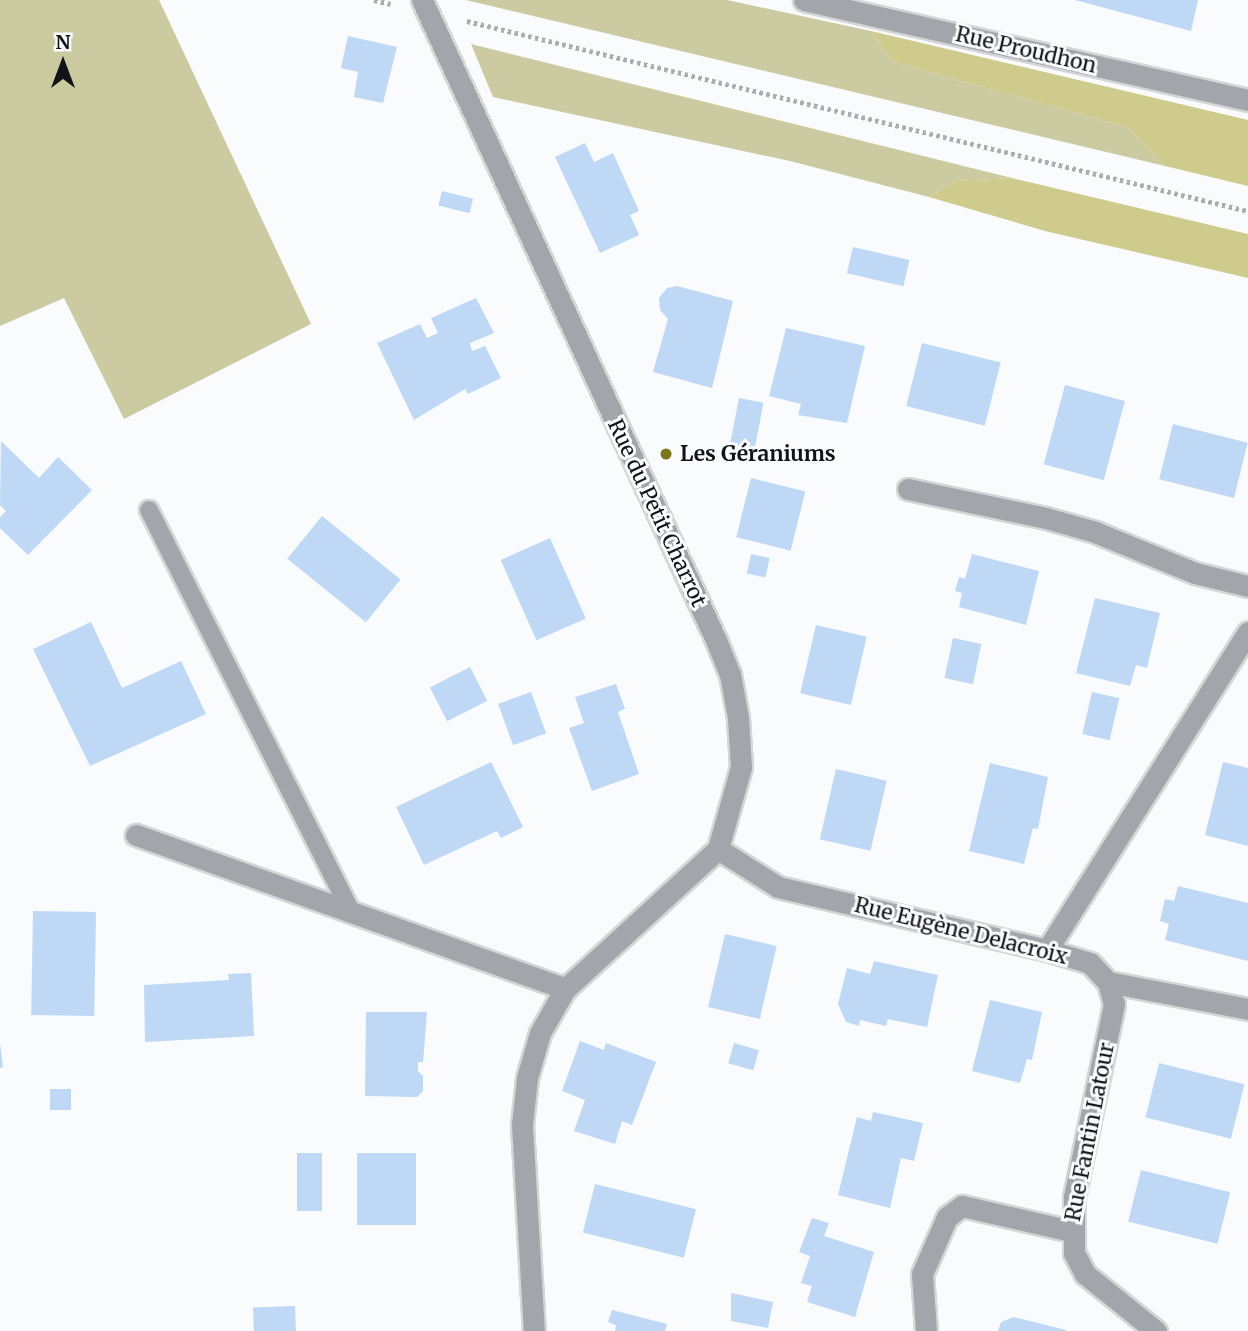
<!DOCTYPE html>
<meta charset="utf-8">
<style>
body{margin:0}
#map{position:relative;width:1248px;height:1331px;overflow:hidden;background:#f9fbfd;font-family:Merriweather,serif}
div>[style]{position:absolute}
.green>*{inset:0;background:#cbcaa1}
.forest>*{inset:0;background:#cecb8c}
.building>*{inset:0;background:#bed8f6;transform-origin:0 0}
.path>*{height:4.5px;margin-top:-2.25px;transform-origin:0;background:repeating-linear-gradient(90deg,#abadb0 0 3.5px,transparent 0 7px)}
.roads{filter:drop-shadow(2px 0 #d4d6d8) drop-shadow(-2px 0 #d4d6d8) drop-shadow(0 2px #d4d6d8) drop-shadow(0 -2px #d4d6d8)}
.lane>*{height:18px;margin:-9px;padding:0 9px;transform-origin:9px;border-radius:9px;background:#a2a6aa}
.street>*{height:21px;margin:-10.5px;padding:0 10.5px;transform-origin:10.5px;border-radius:10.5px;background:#a2a6aa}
.dots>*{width:19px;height:19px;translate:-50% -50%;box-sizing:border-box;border:4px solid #f9fbfd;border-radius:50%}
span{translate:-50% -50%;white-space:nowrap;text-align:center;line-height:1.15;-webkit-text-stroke:6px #f9fbfd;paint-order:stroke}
.street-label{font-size:21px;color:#111417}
.poi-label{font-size:21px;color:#111417;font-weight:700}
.left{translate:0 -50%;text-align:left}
.north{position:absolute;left:28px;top:28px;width:70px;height:70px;-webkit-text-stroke:5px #f9fbfd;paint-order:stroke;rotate:0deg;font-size:19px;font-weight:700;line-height:28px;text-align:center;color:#111417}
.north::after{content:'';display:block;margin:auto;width:24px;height:32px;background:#111417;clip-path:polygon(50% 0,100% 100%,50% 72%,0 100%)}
</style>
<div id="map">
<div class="green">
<i style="clip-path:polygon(0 0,159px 0,311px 324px,124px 419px,64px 298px,0 326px)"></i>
<i style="clip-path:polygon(466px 0,727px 0,871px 31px,893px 62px,1127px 127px,1165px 166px)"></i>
<i style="clip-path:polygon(471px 44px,1012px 178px,955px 181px,929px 197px,790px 161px,493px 97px)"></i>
</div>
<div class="forest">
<i style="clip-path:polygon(871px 31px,1248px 120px,1248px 186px,1165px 166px,1127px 127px,893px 62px)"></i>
<i style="clip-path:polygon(1012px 178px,1248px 234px,1248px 278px,1045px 231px,929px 197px,955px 181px)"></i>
</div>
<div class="building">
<i style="clip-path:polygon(1075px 0,1198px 0,1191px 31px)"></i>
<i style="clip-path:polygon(348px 36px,397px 47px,383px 103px,354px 97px,358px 72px,341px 68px)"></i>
<i style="clip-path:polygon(585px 143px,594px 162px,613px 153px,639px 211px,630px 215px,639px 235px,600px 253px,555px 157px)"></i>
<i style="left:442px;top:191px;width:32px;height:15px;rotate:14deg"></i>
<i style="left:853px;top:247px;width:58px;height:27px;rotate:13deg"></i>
<i style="clip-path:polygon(677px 286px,733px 301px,712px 388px,653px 372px,668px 319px,660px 310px,659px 298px,667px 288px)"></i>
<i style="clip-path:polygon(476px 298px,494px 333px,470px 343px,472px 351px,485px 346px,501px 378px,468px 394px,465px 389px,414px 420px,377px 343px,420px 324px,427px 338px,438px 333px,431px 318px)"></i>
<i style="clip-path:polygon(786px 328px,865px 346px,847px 423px,798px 415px,801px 404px,769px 396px)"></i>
<i style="left:922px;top:343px;width:81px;height:65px;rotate:14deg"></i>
<i style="left:1065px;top:385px;width:62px;height:82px;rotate:15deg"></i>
<i style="left:739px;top:398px;width:25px;height:50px;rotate:11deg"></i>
<i style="left:1173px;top:424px;width:77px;height:57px;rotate:14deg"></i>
<i style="clip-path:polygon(1px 441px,39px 478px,58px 457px,92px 490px,28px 555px,0 528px,0 517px,6px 511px,0 505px)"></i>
<i style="left:751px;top:478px;width:56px;height:61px;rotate:14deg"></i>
<i style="left:322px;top:516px;width:101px;height:55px;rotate:39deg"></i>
<i style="left:550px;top:538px;width:88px;height:54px;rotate:66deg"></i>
<i style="left:751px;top:554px;width:19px;height:20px;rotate:12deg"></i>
<i style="clip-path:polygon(972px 554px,1039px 571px,1026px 625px,959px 607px,962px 593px,955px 591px,959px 577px,965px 579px)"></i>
<i style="clip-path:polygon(1095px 598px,1160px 613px,1147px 668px,1136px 665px,1130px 686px,1076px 673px)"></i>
<i style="clip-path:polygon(91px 622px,122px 688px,181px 661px,206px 714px,90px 766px,33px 649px)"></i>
<i style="left:816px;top:625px;width:52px;height:70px;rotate:13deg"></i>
<i style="left:953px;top:638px;width:29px;height:41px;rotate:12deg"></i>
<i style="left:470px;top:667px;width:38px;height:45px;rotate:63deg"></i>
<i style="clip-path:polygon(616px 684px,625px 709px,618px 712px,639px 774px,592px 791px,569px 728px,584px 723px,575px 697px)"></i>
<i style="left:531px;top:692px;width:44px;height:35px;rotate:70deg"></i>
<i style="left:1092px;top:692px;width:28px;height:43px;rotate:13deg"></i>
<i style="clip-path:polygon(491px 762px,523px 827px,501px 838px,497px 831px,424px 865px,396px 807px)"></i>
<i style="clip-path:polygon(1223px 762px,1248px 768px,1248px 846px,1205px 835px)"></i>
<i style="clip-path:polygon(990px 763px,1048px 777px,1038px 829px,1033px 828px,1024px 864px,969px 851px)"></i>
<i style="left:836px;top:769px;width:52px;height:72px;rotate:13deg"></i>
<i style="clip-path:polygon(1178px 886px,1248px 903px,1248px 961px,1165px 940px,1169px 924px,1160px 921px,1165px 899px,1174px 901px)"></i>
<i style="left:96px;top:912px;width:104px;height:63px;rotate:91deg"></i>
<i style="left:725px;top:934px;width:53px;height:75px;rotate:13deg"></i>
<i style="clip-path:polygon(874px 961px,938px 975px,927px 1027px,888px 1019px,886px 1026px,860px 1020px,859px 1026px,846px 1022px,838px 1004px,847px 968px,870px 974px)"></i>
<i style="clip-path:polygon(251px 973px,254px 1036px,145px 1042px,144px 985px,229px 980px,228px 974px)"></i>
<i style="clip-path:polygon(990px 1000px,1042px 1012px,1032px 1060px,1027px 1059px,1020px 1083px,972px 1071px)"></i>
<i style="clip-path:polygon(366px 1012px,427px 1012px,423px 1062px,418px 1062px,418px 1071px,423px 1076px,423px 1091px,417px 1097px,365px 1096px)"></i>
<i style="clip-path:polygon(580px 1041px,604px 1050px,606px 1043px,656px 1062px,632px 1125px,622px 1121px,615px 1144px,574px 1131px,585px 1100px,562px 1091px)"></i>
<i style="clip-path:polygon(0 1043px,3px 1067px,0 1068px)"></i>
<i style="left:734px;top:1043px;width:26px;height:21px;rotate:16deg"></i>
<i style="left:1159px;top:1063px;width:88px;height:56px;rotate:14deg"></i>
<i style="left:50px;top:1089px;width:21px;height:21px"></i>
<i style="clip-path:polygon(873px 1112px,923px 1123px,914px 1161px,901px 1158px,890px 1208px,838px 1195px,857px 1117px,871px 1121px)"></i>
<i style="left:297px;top:1153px;width:25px;height:58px"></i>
<i style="left:357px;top:1153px;width:59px;height:72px"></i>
<i style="left:1141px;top:1170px;width:92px;height:53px;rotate:14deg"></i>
<i style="left:595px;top:1184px;width:104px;height:50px;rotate:14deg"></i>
<i style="clip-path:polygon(812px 1218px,829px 1223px,824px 1236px,874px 1252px,855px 1317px,807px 1302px,812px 1286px,801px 1283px,810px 1256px,799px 1252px)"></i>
<i style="clip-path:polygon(731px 1293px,773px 1302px,768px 1328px,731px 1321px)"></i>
<i style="left:295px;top:1306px;width:25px;height:42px;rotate:88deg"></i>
<i style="clip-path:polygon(612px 1310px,667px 1324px,665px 1331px,615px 1331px,616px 1325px,608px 1322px)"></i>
<i style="clip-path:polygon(1014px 1317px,1066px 1330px,1066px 1331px,998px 1331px,1001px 1322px)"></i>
</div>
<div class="path">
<i style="left:374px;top:0;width:17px;rotate:13deg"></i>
<i style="left:467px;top:21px;width:804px;rotate:13.67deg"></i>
</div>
<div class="roads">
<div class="lane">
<i style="left:149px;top:510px;width:445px;rotate:63.3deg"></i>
</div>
<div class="street">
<i style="left:422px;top:0;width:704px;rotate:65.33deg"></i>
<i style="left:716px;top:640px;width:37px;rotate:68deg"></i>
<i style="left:730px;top:674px;width:45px;rotate:79.7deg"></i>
<i style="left:738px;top:718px;width:49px;rotate:86.5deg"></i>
<i style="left:741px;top:767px;width:85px;rotate:105.7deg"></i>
<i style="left:718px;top:849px;width:207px;rotate:137.5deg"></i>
<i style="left:565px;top:989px;width:51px;rotate:119.6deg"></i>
<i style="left:540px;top:1033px;width:47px;rotate:106.1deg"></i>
<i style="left:527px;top:1078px;width:47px;rotate:96.1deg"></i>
<i style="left:522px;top:1125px;width:206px;rotate:86.7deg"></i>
<i style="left:804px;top:0;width:455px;rotate:12.7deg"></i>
<i style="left:908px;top:489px;width:141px;rotate:11.9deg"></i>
<i style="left:1046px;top:518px;width:51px;rotate:15.9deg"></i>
<i style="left:1095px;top:532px;width:108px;rotate:22.3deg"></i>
<i style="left:1195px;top:573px;width:55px;rotate:13.8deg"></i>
<i style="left:136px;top:835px;width:456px;rotate:19.7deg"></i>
<i style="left:718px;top:849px;width:71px;rotate:32.3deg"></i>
<i style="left:778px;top:887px;width:276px;rotate:13.2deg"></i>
<i style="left:1047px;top:950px;width:45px;rotate:16.8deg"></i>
<i style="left:1090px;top:963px;width:26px;rotate:47deg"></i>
<i style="left:1108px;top:982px;width:143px;rotate:10.9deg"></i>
<i style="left:1047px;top:950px;width:376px;rotate:-57.7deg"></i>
<i style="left:1108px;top:982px;width:23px;rotate:75deg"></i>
<i style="left:1114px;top:1004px;width:198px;rotate:101.7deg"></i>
<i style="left:1074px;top:1198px;width:55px;rotate:90deg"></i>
<i style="left:1074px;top:1253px;width:24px;rotate:62deg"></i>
<i style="left:1085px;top:1274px;width:91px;rotate:38.8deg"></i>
<i style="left:926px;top:1331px;width:57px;rotate:-94deg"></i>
<i style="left:922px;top:1274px;width:62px;rotate:-66.3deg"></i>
<i style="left:947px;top:1217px;width:19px;rotate:-36deg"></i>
<i style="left:962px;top:1206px;width:112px;rotate:12.9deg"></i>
</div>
</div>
<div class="dots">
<i style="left:666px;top:454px;background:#7c761b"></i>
</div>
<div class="street-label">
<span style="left:1026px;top:50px;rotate:13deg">Rue Proudhon</span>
<span style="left:657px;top:513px;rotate:65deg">Rue du Petit Charrot</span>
<span style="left:961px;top:931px;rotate:14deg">Rue Eugène Delacroix</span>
<span style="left:1090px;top:1132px;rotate:-79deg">Rue Fantin Latour</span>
</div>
<div class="poi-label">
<span class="left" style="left:680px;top:454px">Les Géraniums</span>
</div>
<div class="north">N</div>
</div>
